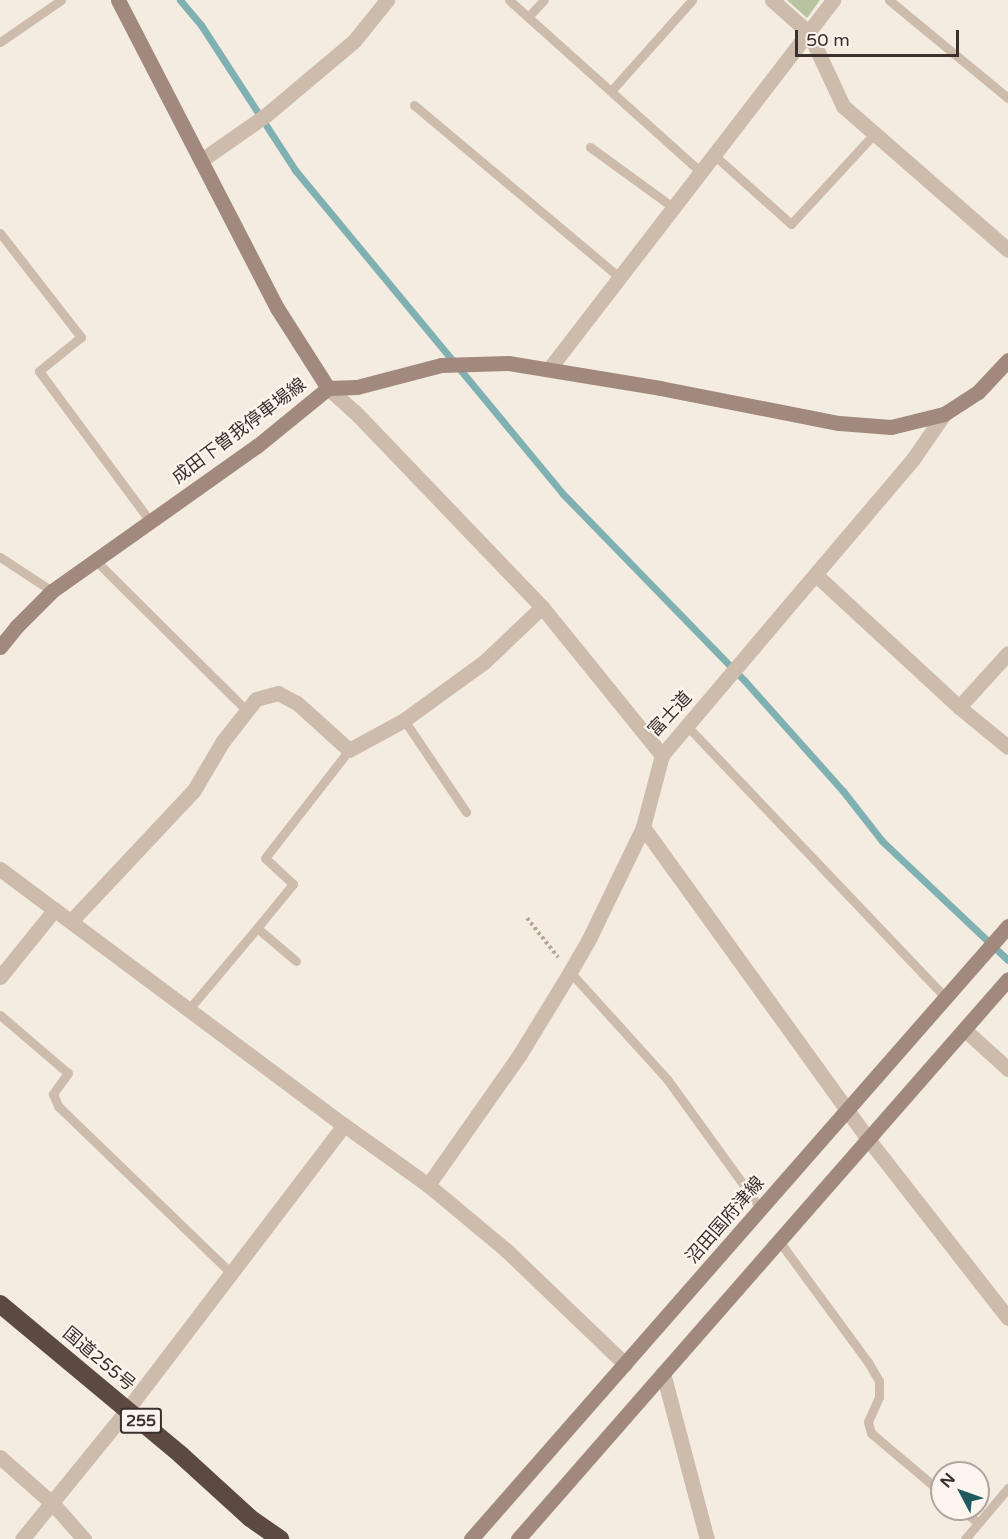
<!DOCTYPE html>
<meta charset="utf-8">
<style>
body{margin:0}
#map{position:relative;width:1008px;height:1539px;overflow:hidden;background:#f4ebe1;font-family:"Varela Round","Noto Sans JP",sans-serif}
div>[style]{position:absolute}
.green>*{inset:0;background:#b8c4a0}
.stream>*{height:7px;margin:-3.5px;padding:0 3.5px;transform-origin:3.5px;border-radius:3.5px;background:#7fb0b2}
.path>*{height:4px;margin-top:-2px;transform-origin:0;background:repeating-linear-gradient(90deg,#b9a596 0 3px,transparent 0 6px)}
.lane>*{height:9px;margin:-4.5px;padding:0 4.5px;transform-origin:4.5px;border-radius:4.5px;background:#cdbbac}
.street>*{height:15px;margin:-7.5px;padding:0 7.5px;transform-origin:7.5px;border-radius:7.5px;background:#cdbbac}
.secondary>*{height:15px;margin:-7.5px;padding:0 7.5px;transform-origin:7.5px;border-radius:7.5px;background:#a18a7d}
.highway>*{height:18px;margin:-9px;padding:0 9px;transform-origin:9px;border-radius:9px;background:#5c4a42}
span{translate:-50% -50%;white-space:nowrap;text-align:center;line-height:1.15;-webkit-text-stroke:4.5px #fbf5ee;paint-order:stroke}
.shield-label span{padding:2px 4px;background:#fbf5ee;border:2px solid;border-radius:4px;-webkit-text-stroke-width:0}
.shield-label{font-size:16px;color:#3b302b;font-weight:700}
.street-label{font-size:18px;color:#3b302b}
.north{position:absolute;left:930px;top:1461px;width:60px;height:60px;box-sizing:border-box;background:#fbf5ee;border:2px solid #aea6a0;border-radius:50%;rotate:311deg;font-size:16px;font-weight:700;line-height:24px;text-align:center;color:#3b302b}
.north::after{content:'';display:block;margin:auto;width:21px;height:27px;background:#1f5a5e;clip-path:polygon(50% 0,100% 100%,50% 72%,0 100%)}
.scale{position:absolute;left:795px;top:30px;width:164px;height:27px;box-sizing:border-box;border:3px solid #3b302b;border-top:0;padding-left:8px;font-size:18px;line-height:21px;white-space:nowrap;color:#3b302b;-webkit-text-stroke:4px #fbf5ee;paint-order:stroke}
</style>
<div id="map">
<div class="green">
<i style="clip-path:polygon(787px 0,820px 0,807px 18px)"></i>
</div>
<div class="stream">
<i style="left:180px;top:0;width:33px;rotate:50deg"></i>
<i style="left:201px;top:25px;width:173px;rotate:57deg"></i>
<i style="left:295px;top:170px;width:420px;rotate:50.4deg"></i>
<i style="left:563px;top:494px;width:260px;rotate:45.8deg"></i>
<i style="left:744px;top:680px;width:149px;rotate:48.3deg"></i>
<i style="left:843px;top:791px;width:63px;rotate:52deg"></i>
<i style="left:882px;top:841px;width:173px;rotate:43.4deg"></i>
</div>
<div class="path">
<i style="left:527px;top:918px;width:50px;rotate:51.5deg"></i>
</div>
<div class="lane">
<i style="left:509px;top:0;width:259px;rotate:41.9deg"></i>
<i style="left:889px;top:0;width:154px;rotate:39.5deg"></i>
<i style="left:528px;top:17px;width:23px;rotate:-47deg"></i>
<i style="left:0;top:42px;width:74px;rotate:-34.5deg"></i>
<i style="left:611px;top:91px;width:122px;rotate:-48.3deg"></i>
<i style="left:414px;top:105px;width:269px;rotate:40deg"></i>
<i style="left:590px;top:147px;width:104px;rotate:36deg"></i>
<i style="left:715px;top:156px;width:102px;rotate:41.8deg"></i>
<i style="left:791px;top:224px;width:124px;rotate:-47.3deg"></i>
<i style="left:0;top:233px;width:132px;rotate:52.1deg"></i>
<i style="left:81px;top:337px;width:54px;rotate:141deg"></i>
<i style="left:39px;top:371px;width:187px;rotate:53.5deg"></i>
<i style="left:0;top:557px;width:62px;rotate:33.2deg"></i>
<i style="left:95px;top:560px;width:211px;rotate:44.8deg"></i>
<i style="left:404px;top:720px;width:111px;rotate:56deg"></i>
<i style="left:687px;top:726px;width:374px;rotate:46.4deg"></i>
<i style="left:257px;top:928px;width:57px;rotate:-50.7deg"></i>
<i style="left:293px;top:884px;width:38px;rotate:-137deg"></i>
<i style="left:265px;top:858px;width:137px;rotate:-52.1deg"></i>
<i style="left:570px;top:972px;width:144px;rotate:47.8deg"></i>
<i style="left:667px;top:1079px;width:160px;rotate:54.1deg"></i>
<i style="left:189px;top:1009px;width:106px;rotate:-50deg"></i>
<i style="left:257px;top:928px;width:51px;rotate:40.2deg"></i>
<i style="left:0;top:1015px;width:89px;rotate:40.5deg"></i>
<i style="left:68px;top:1073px;width:26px;rotate:126deg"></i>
<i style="left:53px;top:1094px;width:13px;rotate:67deg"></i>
<i style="left:58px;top:1106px;width:240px;rotate:44deg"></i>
<i style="left:779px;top:1241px;width:150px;rotate:53.7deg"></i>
<i style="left:868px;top:1362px;width:22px;rotate:60deg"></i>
<i style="left:879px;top:1381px;width:16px;rotate:90deg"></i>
<i style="left:879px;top:1397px;width:27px;rotate:114deg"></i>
<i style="left:868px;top:1422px;width:11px;rotate:75deg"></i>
<i style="left:871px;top:1433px;width:93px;rotate:40.2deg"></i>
<i style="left:961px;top:1509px;width:22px;rotate:39deg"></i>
<i style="left:965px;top:1539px;width:67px;rotate:-49.9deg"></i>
</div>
<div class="street">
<i style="left:772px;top:0;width:50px;rotate:41.7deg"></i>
<i style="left:809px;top:33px;width:81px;rotate:65deg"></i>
<i style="left:843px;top:106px;width:219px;rotate:41.1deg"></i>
<i style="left:203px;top:159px;width:77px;rotate:-34.9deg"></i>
<i style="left:266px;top:115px;width:115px;rotate:-40.1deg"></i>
<i style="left:354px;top:41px;width:53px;rotate:-51.2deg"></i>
<i style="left:549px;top:369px;width:466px;rotate:-52.4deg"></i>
<i style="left:328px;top:388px;width:36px;rotate:42deg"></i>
<i style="left:355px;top:412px;width:270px;rotate:46.2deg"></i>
<i style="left:542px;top:607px;width:191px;rotate:51deg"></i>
<i style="left:662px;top:755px;width:388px;rotate:-49.7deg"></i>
<i style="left:913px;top:459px;width:55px;rotate:-55.4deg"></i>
<i style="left:816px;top:575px;width:195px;rotate:42.7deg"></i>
<i style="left:959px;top:707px;width:63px;rotate:39.2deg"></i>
<i style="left:959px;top:707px;width:73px;rotate:-47.8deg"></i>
<i style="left:662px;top:755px;width:74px;rotate:104.8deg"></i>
<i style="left:643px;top:827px;width:385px;rotate:54.2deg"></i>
<i style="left:868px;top:1139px;width:227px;rotate:52deg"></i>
<i style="left:0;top:869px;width:429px;rotate:36.7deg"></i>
<i style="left:344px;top:1125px;width:358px;rotate:127.3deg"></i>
<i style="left:127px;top:1410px;width:166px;rotate:129.1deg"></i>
<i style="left:72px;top:920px;width:178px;rotate:-46.8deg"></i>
<i style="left:194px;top:790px;width:57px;rotate:-59.4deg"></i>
<i style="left:223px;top:741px;width:53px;rotate:-51.8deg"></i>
<i style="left:256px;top:699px;width:23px;rotate:-15deg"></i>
<i style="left:278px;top:693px;width:21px;rotate:28deg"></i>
<i style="left:297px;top:703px;width:70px;rotate:42.1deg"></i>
<i style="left:349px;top:750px;width:63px;rotate:-28.6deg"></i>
<i style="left:404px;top:720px;width:99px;rotate:-35.9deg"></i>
<i style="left:484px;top:662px;width:80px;rotate:-43.5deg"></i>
<i style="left:0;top:977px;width:87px;rotate:-51deg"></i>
<i style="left:965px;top:1030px;width:58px;rotate:42.2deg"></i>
<i style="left:344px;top:1125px;width:103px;rotate:35.5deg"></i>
<i style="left:428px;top:1185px;width:102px;rotate:39.8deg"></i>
<i style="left:506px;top:1250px;width:165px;rotate:43.8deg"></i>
<i style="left:428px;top:1185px;width:160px;rotate:-54.9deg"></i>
<i style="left:520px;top:1054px;width:96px;rotate:-58.6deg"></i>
<i style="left:570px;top:972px;width:36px;rotate:-60deg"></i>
<i style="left:588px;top:941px;width:127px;rotate:-64.2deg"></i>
<i style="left:663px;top:1373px;width:172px;rotate:75.2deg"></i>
<i style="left:0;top:1457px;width:71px;rotate:41.6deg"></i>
<i style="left:53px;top:1504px;width:47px;rotate:48.5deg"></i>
</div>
<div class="secondary">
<i style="left:118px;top:0;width:347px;rotate:62.7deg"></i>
<i style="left:277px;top:308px;width:95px;rotate:57.5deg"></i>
<i style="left:328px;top:388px;width:29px;rotate:-2deg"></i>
<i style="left:357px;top:387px;width:87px;rotate:-14.7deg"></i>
<i style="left:441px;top:365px;width:67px;rotate:-1.7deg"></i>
<i style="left:508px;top:363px;width:154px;rotate:9.3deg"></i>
<i style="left:660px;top:388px;width:182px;rotate:11.1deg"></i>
<i style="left:839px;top:423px;width:52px;rotate:4.4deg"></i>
<i style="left:891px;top:427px;width:55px;rotate:-13.8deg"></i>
<i style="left:944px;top:414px;width:40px;rotate:-32.9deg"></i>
<i style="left:978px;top:392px;width:44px;rotate:-46.8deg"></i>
<i style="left:0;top:647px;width:27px;rotate:-51deg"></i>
<i style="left:17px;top:626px;width:49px;rotate:-45deg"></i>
<i style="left:52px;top:591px;width:251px;rotate:-35.3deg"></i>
<i style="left:257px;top:446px;width:92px;rotate:-39.2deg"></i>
<i style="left:471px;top:1539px;width:815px;rotate:-48.78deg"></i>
<i style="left:518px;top:1539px;width:744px;rotate:-48.81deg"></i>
</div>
<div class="highway">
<i style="left:0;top:1304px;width:236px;rotate:39.8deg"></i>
<i style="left:181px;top:1455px;width:93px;rotate:42.4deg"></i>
<i style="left:250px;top:1518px;width:37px;rotate:35deg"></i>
</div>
<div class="shield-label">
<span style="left:141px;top:1421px">255</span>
</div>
<div class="street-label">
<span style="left:239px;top:431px;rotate:-37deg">成田下曽我停車場線</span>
<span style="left:670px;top:714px;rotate:-47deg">富士道</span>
<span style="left:725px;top:1220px;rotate:-49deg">沼田国府津線</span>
<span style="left:99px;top:1359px;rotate:40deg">国道255号</span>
</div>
<div class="north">N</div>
<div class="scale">50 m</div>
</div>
